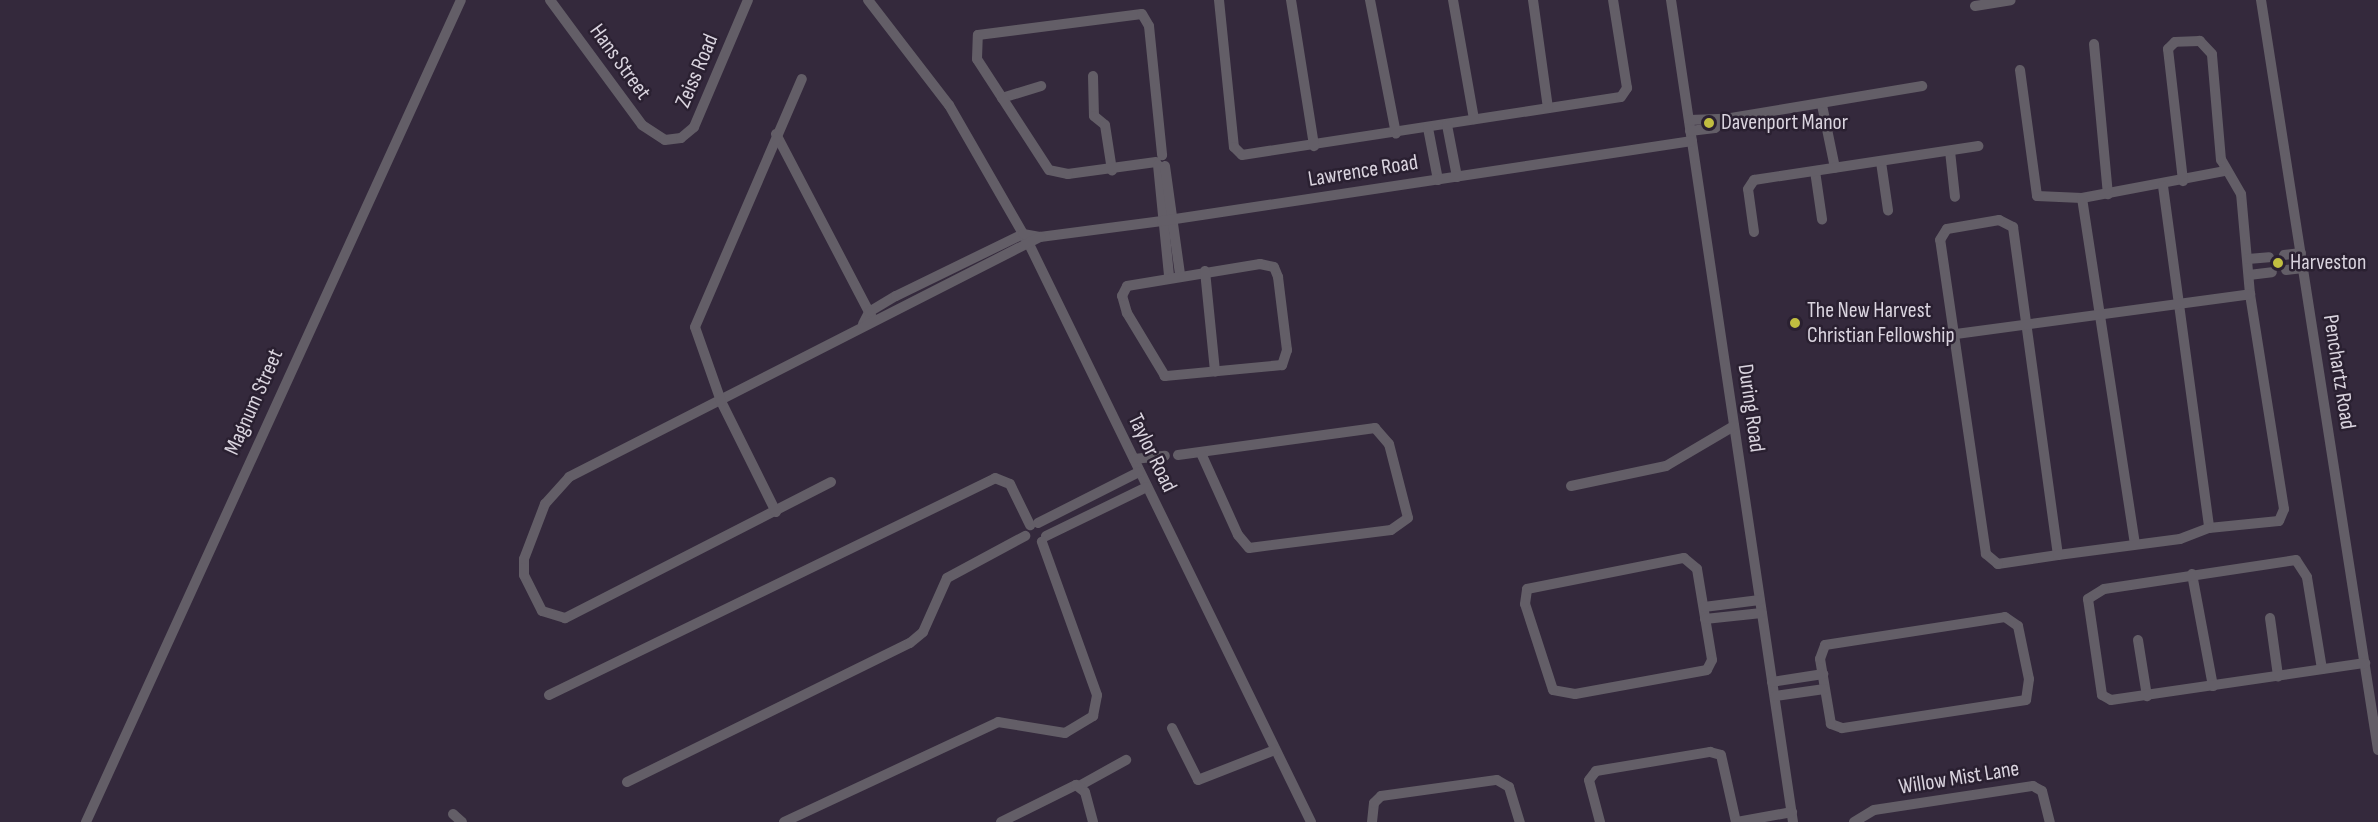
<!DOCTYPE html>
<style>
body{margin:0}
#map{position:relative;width:2378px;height:822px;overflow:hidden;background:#34293c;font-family:"Sofia Sans Condensed",sans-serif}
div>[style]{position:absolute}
.minor>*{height:10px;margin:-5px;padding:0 5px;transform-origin:5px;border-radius:5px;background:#635e67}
.dots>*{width:16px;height:16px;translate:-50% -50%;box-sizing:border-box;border:3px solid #2a2031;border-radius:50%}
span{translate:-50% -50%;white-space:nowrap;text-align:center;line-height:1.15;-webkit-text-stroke:5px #2a2031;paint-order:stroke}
.street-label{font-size:22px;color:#dad4df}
.poi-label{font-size:22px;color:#dad4df}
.left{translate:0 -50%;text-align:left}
</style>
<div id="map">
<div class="minor">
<i style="left:550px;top:0;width:155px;rotate:53.6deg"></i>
<i style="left:642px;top:125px;width:27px;rotate:33deg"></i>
<i style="left:665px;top:140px;width:16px;rotate:-7deg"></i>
<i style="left:681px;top:138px;width:17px;rotate:-40deg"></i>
<i style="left:694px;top:127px;width:138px;rotate:-67deg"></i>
<i style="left:868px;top:0;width:133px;rotate:52.4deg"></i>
<i style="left:949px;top:105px;width:160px;rotate:60.1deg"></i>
<i style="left:1029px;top:244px;width:643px;rotate:63.99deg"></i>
<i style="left:1219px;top:0;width:148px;rotate:84.2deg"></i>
<i style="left:1234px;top:147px;width:11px;rotate:45deg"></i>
<i style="left:1242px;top:155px;width:383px;rotate:-8.7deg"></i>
<i style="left:1621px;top:97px;width:11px;rotate:-56deg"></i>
<i style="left:1627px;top:88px;width:89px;rotate:-99deg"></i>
<i style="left:1291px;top:0;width:148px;rotate:81deg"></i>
<i style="left:1370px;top:0;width:136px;rotate:79deg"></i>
<i style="left:1453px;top:0;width:121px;rotate:80deg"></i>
<i style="left:1533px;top:0;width:109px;rotate:82.1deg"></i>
<i style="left:1671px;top:0;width:831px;rotate:81.56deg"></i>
<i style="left:2261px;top:0;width:759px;rotate:81.13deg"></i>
<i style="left:1975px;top:6px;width:36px;rotate:-9deg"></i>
<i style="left:2094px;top:44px;width:151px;rotate:84.7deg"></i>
<i style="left:2020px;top:70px;width:127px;rotate:82.3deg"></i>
<i style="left:2037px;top:196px;width:45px;rotate:2.5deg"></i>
<i style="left:2082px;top:198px;width:146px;rotate:-10.7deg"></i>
<i style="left:1093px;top:76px;width:40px;rotate:88.6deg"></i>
<i style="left:1094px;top:116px;width:14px;rotate:39deg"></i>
<i style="left:1105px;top:125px;width:46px;rotate:81.2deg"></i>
<i style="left:1002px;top:98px;width:41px;rotate:-17.1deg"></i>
<i style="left:1822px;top:105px;width:64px;rotate:78.3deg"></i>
<i style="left:1689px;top:120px;width:36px;rotate:-2deg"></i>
<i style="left:1725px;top:119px;width:200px;rotate:-9.5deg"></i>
<i style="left:1447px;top:125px;width:53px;rotate:79.1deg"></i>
<i style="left:1428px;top:128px;width:53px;rotate:79.1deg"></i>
<i style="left:1690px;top:131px;width:25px;rotate:-7deg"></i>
<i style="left:1715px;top:128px;width:13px;rotate:-42deg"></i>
<i style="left:776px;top:134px;width:208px;rotate:62.4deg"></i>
<i style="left:1950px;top:151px;width:46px;rotate:83.8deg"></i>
<i style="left:1156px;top:162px;width:89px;rotate:172.2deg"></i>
<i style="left:1068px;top:174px;width:19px;rotate:-168deg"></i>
<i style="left:1049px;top:170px;width:132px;rotate:-123deg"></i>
<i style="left:977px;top:59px;width:24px;rotate:-88deg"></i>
<i style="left:978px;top:35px;width:165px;rotate:-7.3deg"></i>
<i style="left:1142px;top:14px;width:14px;rotate:60deg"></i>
<i style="left:1149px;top:26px;width:130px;rotate:84.2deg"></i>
<i style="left:1881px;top:162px;width:49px;rotate:81.7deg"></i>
<i style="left:1158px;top:165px;width:112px;rotate:84.3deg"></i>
<i style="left:1165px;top:166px;width:109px;rotate:82.1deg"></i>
<i style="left:1815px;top:171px;width:49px;rotate:81.7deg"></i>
<i style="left:2163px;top:186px;width:345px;rotate:82.3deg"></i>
<i style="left:2209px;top:528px;width:70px;rotate:-5.7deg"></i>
<i style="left:2279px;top:521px;width:13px;rotate:-67deg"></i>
<i style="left:2284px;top:509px;width:218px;rotate:-99deg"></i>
<i style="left:2250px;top:294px;width:100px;rotate:-95.1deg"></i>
<i style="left:2241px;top:194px;width:39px;rotate:-120deg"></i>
<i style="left:2221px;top:160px;width:106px;rotate:-94.9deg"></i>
<i style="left:2212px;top:54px;width:18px;rotate:-133deg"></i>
<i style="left:2200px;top:41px;width:25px;rotate:178deg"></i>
<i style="left:2175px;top:42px;width:10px;rotate:135deg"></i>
<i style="left:2168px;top:49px;width:133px;rotate:83.5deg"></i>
<i style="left:2082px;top:198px;width:350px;rotate:81.3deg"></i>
<i style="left:1999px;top:220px;width:16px;rotate:27deg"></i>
<i style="left:2013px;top:227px;width:331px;rotate:82.2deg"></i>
<i style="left:2058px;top:555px;width:61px;rotate:171.5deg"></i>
<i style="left:1998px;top:564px;width:16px;rotate:-140deg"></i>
<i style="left:1986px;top:554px;width:317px;rotate:-98.3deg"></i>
<i style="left:1940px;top:240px;width:13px;rotate:-58deg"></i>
<i style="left:1947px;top:229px;width:53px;rotate:-9.8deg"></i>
<i style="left:1754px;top:232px;width:43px;rotate:-97.9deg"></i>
<i style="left:1748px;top:189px;width:11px;rotate:-56deg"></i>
<i style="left:1754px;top:180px;width:227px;rotate:-8.6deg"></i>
<i style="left:2284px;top:255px;width:17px;rotate:-7deg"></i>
<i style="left:2248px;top:259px;width:21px;rotate:-5deg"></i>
<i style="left:1260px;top:264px;width:14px;rotate:12deg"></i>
<i style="left:1274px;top:267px;width:11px;rotate:68deg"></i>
<i style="left:1278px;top:277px;width:74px;rotate:83deg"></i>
<i style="left:1287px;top:350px;width:16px;rotate:108deg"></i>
<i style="left:1282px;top:365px;width:118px;rotate:174.6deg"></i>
<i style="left:1165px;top:376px;width:74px;rotate:-121.1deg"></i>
<i style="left:1127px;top:313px;width:18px;rotate:-106deg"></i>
<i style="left:1122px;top:296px;width:11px;rotate:-63deg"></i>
<i style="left:1127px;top:286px;width:135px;rotate:-9.4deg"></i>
<i style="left:2286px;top:270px;width:17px;rotate:-7deg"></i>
<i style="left:1205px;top:271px;width:101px;rotate:84.3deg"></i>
<i style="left:2249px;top:275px;width:23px;rotate:-7deg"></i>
<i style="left:863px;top:324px;width:13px;rotate:-63deg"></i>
<i style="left:869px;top:312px;width:31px;rotate:-31deg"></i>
<i style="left:896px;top:296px;width:141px;rotate:-26deg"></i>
<i style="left:1023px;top:234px;width:17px;rotate:10deg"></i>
<i style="left:1040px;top:237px;width:123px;rotate:-7.5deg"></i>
<i style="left:1162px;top:221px;width:536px;rotate:-8.58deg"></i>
<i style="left:1956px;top:334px;width:297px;rotate:-7.7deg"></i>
<i style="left:1178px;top:455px;width:199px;rotate:-7.8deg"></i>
<i style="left:1375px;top:428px;width:21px;rotate:49deg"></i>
<i style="left:1389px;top:444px;width:76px;rotate:75.6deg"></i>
<i style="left:1408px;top:518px;width:21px;rotate:145deg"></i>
<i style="left:1391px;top:530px;width:143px;rotate:172.8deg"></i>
<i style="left:1249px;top:548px;width:17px;rotate:-130deg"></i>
<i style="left:1238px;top:535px;width:90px;rotate:-114.3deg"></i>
<i style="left:1134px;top:459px;width:31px;rotate:-6deg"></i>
<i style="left:831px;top:482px;width:299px;rotate:152.9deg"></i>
<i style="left:565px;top:618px;width:24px;rotate:-163deg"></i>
<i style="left:542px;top:611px;width:40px;rotate:-116.6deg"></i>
<i style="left:524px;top:575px;width:16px;rotate:-90deg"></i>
<i style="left:524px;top:559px;width:59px;rotate:-69.1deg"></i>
<i style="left:545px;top:504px;width:36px;rotate:-48deg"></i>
<i style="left:569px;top:477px;width:529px;rotate:-27deg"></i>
<i style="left:1571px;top:486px;width:97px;rotate:-11.9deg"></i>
<i style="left:1666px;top:466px;width:79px;rotate:-30.5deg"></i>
<i style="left:776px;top:512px;width:124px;rotate:-116.4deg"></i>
<i style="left:721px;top:401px;width:78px;rotate:-109.4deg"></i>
<i style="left:695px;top:327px;width:270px;rotate:-66.7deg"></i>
<i style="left:1038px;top:523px;width:113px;rotate:-26.8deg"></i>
<i style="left:1046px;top:536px;width:112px;rotate:-25.9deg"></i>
<i style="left:2058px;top:555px;width:123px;rotate:-7.5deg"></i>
<i style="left:2180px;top:539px;width:31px;rotate:-21deg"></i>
<i style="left:1684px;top:558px;width:17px;rotate:40deg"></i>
<i style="left:1697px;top:569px;width:92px;rotate:80.6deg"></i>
<i style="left:1712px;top:660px;width:11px;rotate:117deg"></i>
<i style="left:1707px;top:670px;width:134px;rotate:169.7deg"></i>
<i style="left:1575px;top:694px;width:22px;rotate:-170deg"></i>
<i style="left:1553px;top:690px;width:90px;rotate:-108deg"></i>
<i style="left:1525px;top:604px;width:15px;rotate:-82deg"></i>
<i style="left:1527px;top:589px;width:160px;rotate:-11.2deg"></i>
<i style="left:2192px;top:574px;width:114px;rotate:79.4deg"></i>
<i style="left:1704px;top:607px;width:56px;rotate:-7.1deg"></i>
<i style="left:2005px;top:617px;width:16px;rotate:35deg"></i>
<i style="left:2018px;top:626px;width:54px;rotate:78.3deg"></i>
<i style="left:2029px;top:679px;width:21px;rotate:98deg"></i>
<i style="left:2026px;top:700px;width:186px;rotate:171.3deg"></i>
<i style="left:1842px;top:728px;width:12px;rotate:-160deg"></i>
<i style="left:1831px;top:724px;width:66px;rotate:-99.6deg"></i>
<i style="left:1820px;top:659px;width:15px;rotate:-70deg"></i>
<i style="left:1825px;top:645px;width:182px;rotate:-8.8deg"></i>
<i style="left:2270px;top:618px;width:59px;rotate:82.1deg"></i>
<i style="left:1705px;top:619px;width:57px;rotate:-6deg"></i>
<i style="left:2138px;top:640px;width:57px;rotate:80.9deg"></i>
<i style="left:2322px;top:669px;width:93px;rotate:-99.3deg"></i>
<i style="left:2307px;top:577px;width:20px;rotate:-123deg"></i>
<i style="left:2296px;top:560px;width:194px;rotate:171.4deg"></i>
<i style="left:2104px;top:589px;width:19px;rotate:148deg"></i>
<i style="left:2088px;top:599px;width:97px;rotate:81.7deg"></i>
<i style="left:2102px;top:695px;width:10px;rotate:29deg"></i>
<i style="left:2111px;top:700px;width:257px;rotate:-8.3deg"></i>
<i style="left:1772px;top:682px;width:52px;rotate:-8.9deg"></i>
<i style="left:549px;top:695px;width:496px;rotate:-25.9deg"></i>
<i style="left:995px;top:478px;width:16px;rotate:22deg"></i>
<i style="left:1010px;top:484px;width:46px;rotate:64deg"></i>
<i style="left:1775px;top:696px;width:50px;rotate:-8deg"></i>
<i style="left:1172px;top:728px;width:58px;rotate:63.4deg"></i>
<i style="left:1198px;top:780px;width:83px;rotate:-21.3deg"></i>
<i style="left:627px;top:782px;width:315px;rotate:-26.2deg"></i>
<i style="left:910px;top:643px;width:17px;rotate:-40deg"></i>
<i style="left:923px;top:632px;width:59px;rotate:-66deg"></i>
<i style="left:947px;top:578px;width:89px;rotate:-28.3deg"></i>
<i style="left:1079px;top:786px;width:54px;rotate:-29deg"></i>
<i style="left:453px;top:814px;width:12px;rotate:42deg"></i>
<i style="left:86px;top:822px;width:903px;rotate:-65.48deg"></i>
<i style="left:784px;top:822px;width:236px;rotate:-25deg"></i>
<i style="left:998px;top:722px;width:68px;rotate:9.3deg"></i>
<i style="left:1065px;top:733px;width:33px;rotate:-31deg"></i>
<i style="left:1093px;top:716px;width:21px;rotate:-79deg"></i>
<i style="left:1097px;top:695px;width:163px;rotate:-109.8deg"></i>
<i style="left:1001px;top:822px;width:84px;rotate:-26.3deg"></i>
<i style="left:1076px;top:785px;width:11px;rotate:38deg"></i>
<i style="left:1085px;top:792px;width:31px;rotate:75deg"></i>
<i style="left:1372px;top:822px;width:19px;rotate:-84deg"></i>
<i style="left:1374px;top:803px;width:10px;rotate:-45deg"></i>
<i style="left:1381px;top:796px;width:117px;rotate:-7.9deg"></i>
<i style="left:1497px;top:780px;width:14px;rotate:30deg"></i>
<i style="left:1509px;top:787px;width:37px;rotate:73deg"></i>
<i style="left:1600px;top:822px;width:43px;rotate:-104.7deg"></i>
<i style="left:1589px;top:780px;width:11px;rotate:-52deg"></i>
<i style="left:1596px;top:771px;width:116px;rotate:-9.5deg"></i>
<i style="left:1710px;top:752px;width:11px;rotate:15deg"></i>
<i style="left:1721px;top:755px;width:69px;rotate:77.4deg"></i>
<i style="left:1737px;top:822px;width:56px;rotate:-10.3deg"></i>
<i style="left:1854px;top:822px;width:23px;rotate:-31deg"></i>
<i style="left:1874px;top:810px;width:161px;rotate:-8.6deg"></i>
<i style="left:2033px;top:786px;width:10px;rotate:29deg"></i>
<i style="left:2042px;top:791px;width:32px;rotate:76deg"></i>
</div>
<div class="dots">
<i style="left:1709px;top:123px;background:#c1be40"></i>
<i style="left:2278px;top:263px;background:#c1be40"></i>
<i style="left:1795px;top:323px;background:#c1be40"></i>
</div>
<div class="street-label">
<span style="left:620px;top:62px;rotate:54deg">Hans Street</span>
<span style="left:697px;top:71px;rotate:-67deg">Zeiss Road</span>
<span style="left:1363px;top:171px;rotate:-9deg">Lawrence Road</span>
<span style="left:2339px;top:372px;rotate:81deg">Penchartz Road</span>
<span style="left:254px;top:402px;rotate:-66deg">Magnum Street</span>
<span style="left:1751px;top:408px;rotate:82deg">During Road</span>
<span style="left:1152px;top:453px;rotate:64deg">Taylor Road</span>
<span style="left:1959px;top:778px;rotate:-9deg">Willow Mist Lane</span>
</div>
<div class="poi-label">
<span class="left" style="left:1721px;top:123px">Davenport Manor</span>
<span class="left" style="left:2290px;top:263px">Harveston</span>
<span class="left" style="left:1807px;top:323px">The New Harvest<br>Christian Fellowship</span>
</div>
</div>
